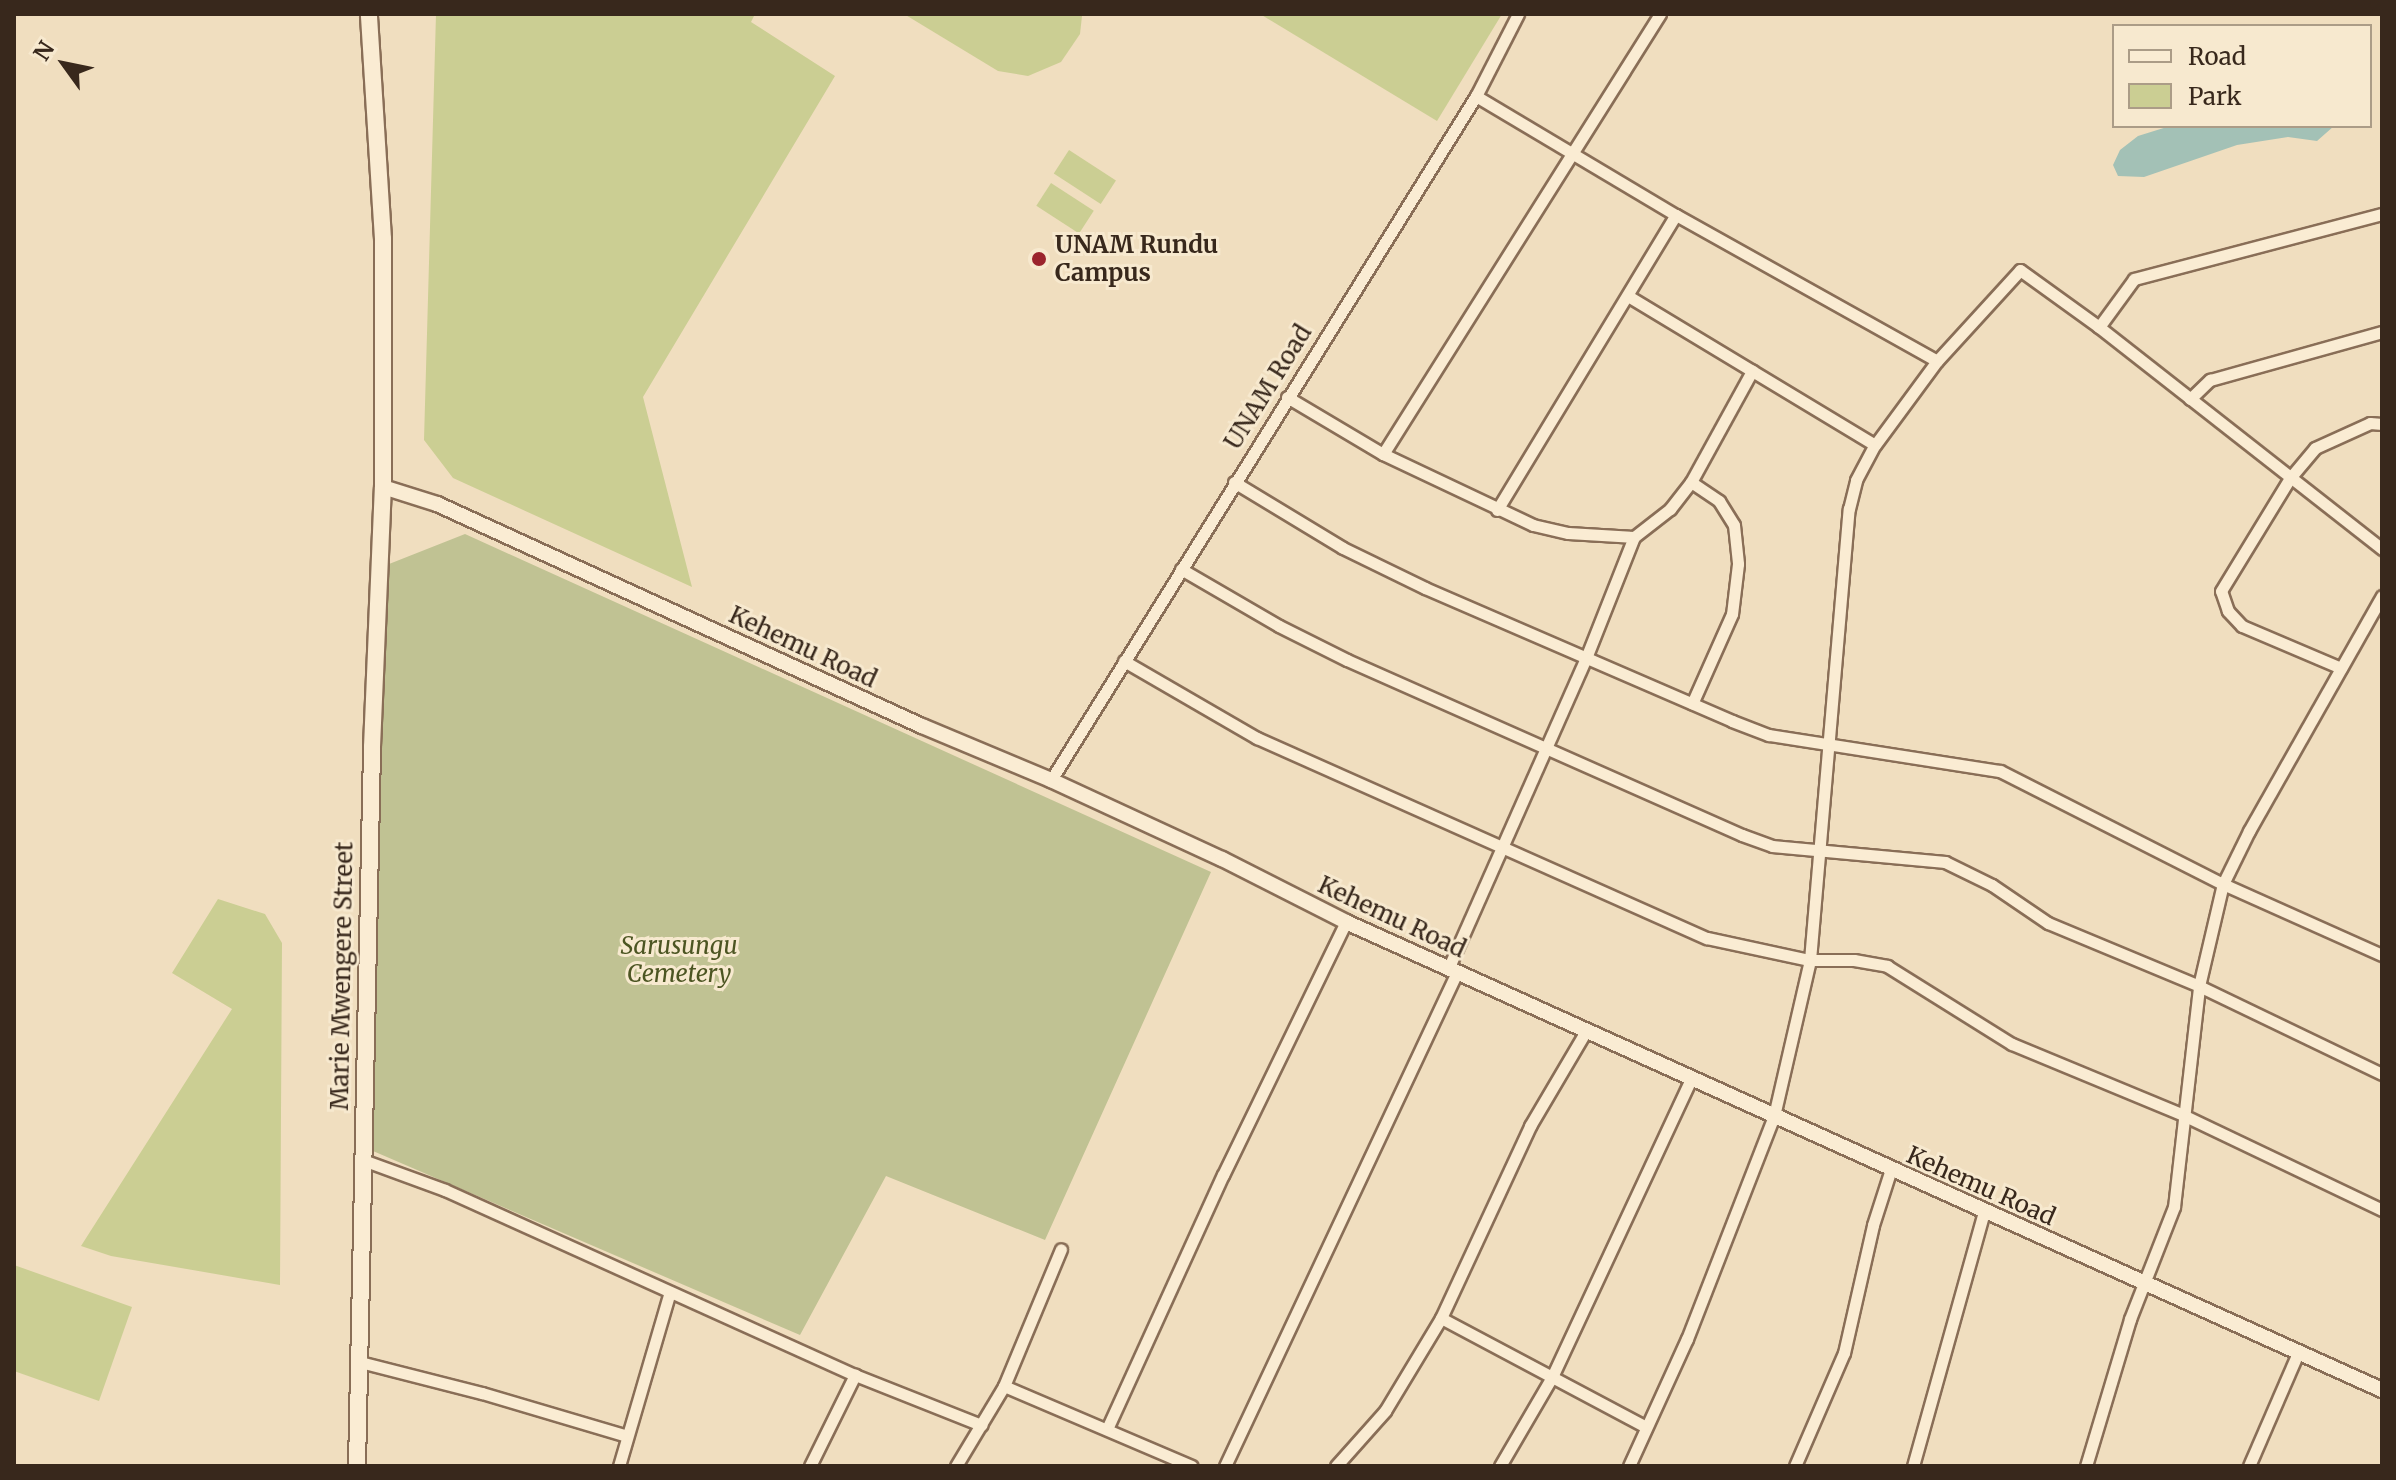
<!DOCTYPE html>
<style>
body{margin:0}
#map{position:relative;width:2396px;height:1480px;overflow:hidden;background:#f0debf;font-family:Merriweather,serif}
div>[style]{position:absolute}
.green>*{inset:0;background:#cbce93;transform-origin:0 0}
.cemetery>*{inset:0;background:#c0c293}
.water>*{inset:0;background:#a3c1b6}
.roads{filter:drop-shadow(2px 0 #896e57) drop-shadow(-2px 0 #896e57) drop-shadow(0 2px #896e57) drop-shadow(0 -2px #896e57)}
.minor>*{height:11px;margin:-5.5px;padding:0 5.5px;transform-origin:5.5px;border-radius:5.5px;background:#faecd3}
.tertiary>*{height:14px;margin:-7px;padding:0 7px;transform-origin:7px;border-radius:7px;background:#faecd3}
.secondary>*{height:16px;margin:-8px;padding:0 8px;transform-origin:8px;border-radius:8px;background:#faecd3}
.dots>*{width:22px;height:22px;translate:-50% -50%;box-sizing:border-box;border:4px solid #f7e9cf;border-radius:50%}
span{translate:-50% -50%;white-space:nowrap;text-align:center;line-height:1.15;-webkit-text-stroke:6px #f7e9cf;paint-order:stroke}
.poi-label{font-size:24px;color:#38281c;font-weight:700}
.left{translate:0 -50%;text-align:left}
.street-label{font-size:24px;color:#38281c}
.park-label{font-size:24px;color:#4c5522;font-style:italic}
.frame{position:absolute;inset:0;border:16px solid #38281c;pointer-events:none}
.legend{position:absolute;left:2112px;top:24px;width:260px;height:104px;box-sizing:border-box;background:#f7e9cf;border:2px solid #ab9c87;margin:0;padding:10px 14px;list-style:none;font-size:24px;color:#38281c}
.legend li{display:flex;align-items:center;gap:16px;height:40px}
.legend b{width:40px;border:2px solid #ab9c87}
.north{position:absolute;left:24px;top:24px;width:80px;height:80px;-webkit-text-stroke:6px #f7e9cf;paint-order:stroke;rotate:303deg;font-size:22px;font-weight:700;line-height:32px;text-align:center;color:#38281c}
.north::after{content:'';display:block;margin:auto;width:28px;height:36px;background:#38281c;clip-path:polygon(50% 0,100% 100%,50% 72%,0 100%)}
</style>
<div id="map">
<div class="green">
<i style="clip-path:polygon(436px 14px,755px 14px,751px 22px,835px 76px,643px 397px,692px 587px,453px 478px,424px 440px)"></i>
<i style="clip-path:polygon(904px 14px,1082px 14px,1082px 16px,1080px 34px,1061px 62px,1028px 76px,998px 71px)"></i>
<i style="clip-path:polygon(1260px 14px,1502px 14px,1437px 121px)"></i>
<i style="left:1069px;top:150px;width:56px;height:28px;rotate:33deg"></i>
<i style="left:1051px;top:183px;width:51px;height:27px;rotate:33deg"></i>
<i style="clip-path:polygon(218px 899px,265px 914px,282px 943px,280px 1285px,111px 1256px,81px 1246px,232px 1009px,172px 973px)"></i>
<i style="clip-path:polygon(14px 1265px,132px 1307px,99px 1401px,14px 1371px)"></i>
</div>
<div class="cemetery">
<i style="clip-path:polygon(465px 534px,1211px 872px,1045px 1240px,886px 1176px,800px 1335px,373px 1151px,384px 566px)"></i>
</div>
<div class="water">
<i style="clip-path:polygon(2170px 126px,2334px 126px,2317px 141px,2288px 137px,2237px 145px,2144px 177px,2118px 176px,2113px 165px,2120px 150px,2138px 136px)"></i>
</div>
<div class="roads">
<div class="minor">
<i style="left:1476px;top:96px;width:233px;rotate:30.8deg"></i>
<i style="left:1676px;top:215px;width:299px;rotate:29.2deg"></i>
<i style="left:1628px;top:296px;width:288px;rotate:31.1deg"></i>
<i style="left:2099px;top:327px;width:59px;rotate:-53.9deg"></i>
<i style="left:2134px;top:279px;width:256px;rotate:-14.7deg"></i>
<i style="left:1287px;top:397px;width:112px;rotate:30.7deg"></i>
<i style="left:1383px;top:454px;width:166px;rotate:25.3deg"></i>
<i style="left:1533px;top:525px;width:36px;rotate:13deg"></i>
<i style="left:1568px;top:533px;width:66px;rotate:3.5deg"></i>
<i style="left:2190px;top:399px;width:28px;rotate:-44deg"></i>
<i style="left:2210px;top:380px;width:179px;rotate:-15.6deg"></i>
<i style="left:1383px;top:454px;width:520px;rotate:-57.81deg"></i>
<i style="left:1234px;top:482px;width:127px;rotate:31.2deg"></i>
<i style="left:1343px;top:548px;width:91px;rotate:26deg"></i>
<i style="left:1425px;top:588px;width:335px;rotate:23.4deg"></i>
<i style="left:1732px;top:721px;width:40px;rotate:21deg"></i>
<i style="left:1769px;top:735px;width:234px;rotate:8.9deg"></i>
<i style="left:2000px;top:771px;width:250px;rotate:26.9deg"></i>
<i style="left:2223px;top:884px;width:174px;rotate:24.1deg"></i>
<i style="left:1691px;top:482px;width:34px;rotate:34deg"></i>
<i style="left:1719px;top:501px;width:28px;rotate:58deg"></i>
<i style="left:1734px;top:525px;width:39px;rotate:84deg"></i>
<i style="left:1738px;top:564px;width:50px;rotate:96.8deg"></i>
<i style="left:1732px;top:614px;width:98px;rotate:114deg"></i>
<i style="left:1497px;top:510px;width:345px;rotate:-58.8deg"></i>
<i style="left:1181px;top:569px;width:113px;rotate:30.2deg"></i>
<i style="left:1279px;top:626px;width:76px;rotate:26.6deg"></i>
<i style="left:1347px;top:660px;width:432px;rotate:23.9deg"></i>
<i style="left:1742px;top:835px;width:32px;rotate:20deg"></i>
<i style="left:1772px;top:846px;width:174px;rotate:5.3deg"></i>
<i style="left:1945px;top:862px;width:52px;rotate:26.1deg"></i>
<i style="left:1992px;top:885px;width:68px;rotate:34.2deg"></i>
<i style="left:2048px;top:923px;width:164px;rotate:22.6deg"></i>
<i style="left:2199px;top:986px;width:203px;rotate:25.7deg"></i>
<i style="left:1124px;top:661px;width:154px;rotate:30.1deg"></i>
<i style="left:1257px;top:738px;width:492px;rotate:24deg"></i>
<i style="left:1707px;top:938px;width:105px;rotate:12.1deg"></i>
<i style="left:1810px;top:960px;width:44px"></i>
<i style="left:1854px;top:960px;width:34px;rotate:10deg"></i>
<i style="left:1887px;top:966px;width:147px;rotate:32deg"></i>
<i style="left:2012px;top:1044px;width:185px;rotate:22.5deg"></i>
<i style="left:2183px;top:1115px;width:221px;rotate:25.5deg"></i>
<i style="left:2341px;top:668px;width:108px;rotate:-157deg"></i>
<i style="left:2242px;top:626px;width:21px;rotate:-133deg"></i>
<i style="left:2228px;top:611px;width:21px;rotate:-109deg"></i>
<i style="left:2221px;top:591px;width:132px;rotate:-58.6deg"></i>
<i style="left:2290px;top:478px;width:39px;rotate:-50deg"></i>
<i style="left:2315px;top:448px;width:60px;rotate:-24.4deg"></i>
<i style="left:2370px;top:423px;width:12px;rotate:5deg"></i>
<i style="left:1051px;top:780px;width:805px;rotate:-58.15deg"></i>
<i style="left:1476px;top:96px;width:92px;rotate:-62.9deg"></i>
<i style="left:1449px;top:967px;width:338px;rotate:-66.1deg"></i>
<i style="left:1586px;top:658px;width:130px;rotate:-68.4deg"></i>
<i style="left:1634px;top:537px;width:46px;rotate:-37.9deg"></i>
<i style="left:1670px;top:509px;width:34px;rotate:-52deg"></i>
<i style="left:1691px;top:482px;width:127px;rotate:-61.2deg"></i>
<i style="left:363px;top:1160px;width:87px;rotate:20.1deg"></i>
<i style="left:445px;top:1190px;width:450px;rotate:24.3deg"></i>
<i style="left:855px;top:1375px;width:136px;rotate:21.6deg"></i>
<i style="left:1441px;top:1318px;width:232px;rotate:28deg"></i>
<i style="left:360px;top:1362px;width:126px;rotate:14.3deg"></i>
<i style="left:482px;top:1393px;width:151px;rotate:16.5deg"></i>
<i style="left:1004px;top:1386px;width:204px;rotate:23.1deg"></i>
<i style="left:1107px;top:1429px;width:279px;rotate:-65.5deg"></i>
<i style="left:1223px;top:1175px;width:281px;rotate:-64.1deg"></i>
<i style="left:619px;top:1466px;width:181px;rotate:-73.7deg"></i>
<i style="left:810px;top:1466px;width:102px;rotate:-63.7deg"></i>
<i style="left:956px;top:1466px;width:93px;rotate:-59deg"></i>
<i style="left:1004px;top:1386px;width:148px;rotate:-67.4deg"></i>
<i style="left:1225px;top:1466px;width:546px;rotate:-64.84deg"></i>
<i style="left:1336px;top:1466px;width:74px;rotate:-48.3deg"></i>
<i style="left:1385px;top:1411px;width:109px;rotate:-58.9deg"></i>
<i style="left:1441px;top:1318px;width:212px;rotate:-65.1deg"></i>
<i style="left:1530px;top:1126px;width:110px;rotate:-59.5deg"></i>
<i style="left:1500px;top:1466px;width:103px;rotate:-59.7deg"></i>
<i style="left:1552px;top:1377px;width:329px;rotate:-65deg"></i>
<i style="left:1629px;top:1466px;width:140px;rotate:-65.5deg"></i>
<i style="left:1687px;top:1339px;width:239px;rotate:-68.7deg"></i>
<i style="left:1774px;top:1116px;width:160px;rotate:-77deg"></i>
<i style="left:1810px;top:960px;width:453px;rotate:-85.1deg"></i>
<i style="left:1849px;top:509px;width:30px;rotate:-76deg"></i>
<i style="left:1856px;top:480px;width:40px;rotate:-62deg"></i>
<i style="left:1875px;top:445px;width:104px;rotate:-53.6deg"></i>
<i style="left:1937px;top:361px;width:123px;rotate:-47.6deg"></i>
<i style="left:2020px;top:270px;width:97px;rotate:35.8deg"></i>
<i style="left:2099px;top:327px;width:360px;rotate:38.1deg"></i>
<i style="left:1795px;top:1466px;width:123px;rotate:-66.6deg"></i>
<i style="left:1844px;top:1353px;width:131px;rotate:-77.2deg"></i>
<i style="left:1873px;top:1225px;width:59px;rotate:-72.2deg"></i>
<i style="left:1913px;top:1466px;width:264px;rotate:-74.4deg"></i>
<i style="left:2086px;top:1466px;width:153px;rotate:-73.3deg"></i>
<i style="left:2130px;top:1319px;width:120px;rotate:-68.6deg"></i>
<i style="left:2174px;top:1207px;width:222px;rotate:-83.5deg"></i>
<i style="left:2199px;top:986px;width:105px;rotate:-76.8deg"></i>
<i style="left:2223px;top:884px;width:59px;rotate:-63.9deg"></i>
<i style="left:2249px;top:831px;width:270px;rotate:-60.5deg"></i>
<i style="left:2249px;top:1466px;width:123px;rotate:-66.6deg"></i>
</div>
<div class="tertiary">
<i style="left:383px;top:487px;width:57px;rotate:17.5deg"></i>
<i style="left:437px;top:504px;width:533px;rotate:24.6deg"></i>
<i style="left:922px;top:726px;width:140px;rotate:22.7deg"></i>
<i style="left:1051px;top:780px;width:188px;rotate:24.8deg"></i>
<i style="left:1222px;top:859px;width:139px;rotate:26.9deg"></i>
<i style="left:1346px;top:922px;width:1137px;rotate:24.31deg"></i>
</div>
<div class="secondary">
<i style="left:357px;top:1466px;width:719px;rotate:-88.8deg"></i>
<i style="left:372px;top:747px;width:260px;rotate:-87.6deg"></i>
<i style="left:383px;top:487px;width:248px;rotate:-90deg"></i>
<i style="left:383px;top:239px;width:225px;rotate:-93.6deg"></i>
</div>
</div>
<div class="dots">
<i style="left:1039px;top:259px;background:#9b242d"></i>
</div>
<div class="poi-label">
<span class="left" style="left:1055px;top:259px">UNAM Rundu<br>Campus</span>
</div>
<div class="street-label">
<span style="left:1268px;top:387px;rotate:-58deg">UNAM Road</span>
<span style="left:803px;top:647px;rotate:25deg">Kehemu Road</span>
<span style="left:1392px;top:917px;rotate:25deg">Kehemu Road</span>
<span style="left:342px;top:976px;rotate:-89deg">Marie Mwengere Street</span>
<span style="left:1981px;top:1186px;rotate:24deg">Kehemu Road</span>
</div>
<div class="park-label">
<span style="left:679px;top:960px">Sarusungu<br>Cemetery</span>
</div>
<div class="frame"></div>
<ul class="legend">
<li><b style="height:10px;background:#faecd3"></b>Road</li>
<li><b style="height:22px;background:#cbce93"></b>Park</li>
</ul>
<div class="north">N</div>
</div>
